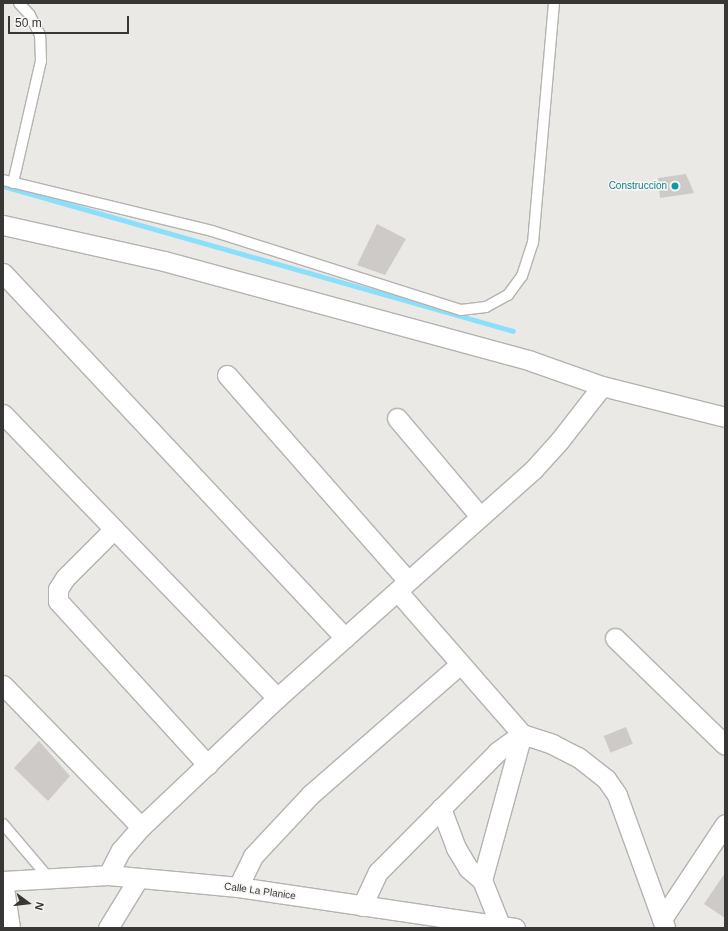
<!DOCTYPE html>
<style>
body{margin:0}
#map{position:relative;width:728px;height:931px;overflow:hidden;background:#ebe9e6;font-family:Helvetica,sans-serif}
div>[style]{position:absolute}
.stream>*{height:5px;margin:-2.5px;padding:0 2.5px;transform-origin:2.5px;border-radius:2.5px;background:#8bdffb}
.building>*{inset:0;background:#cdcac8;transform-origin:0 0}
.roads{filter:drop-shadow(1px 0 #b4b3b0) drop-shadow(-1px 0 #b4b3b0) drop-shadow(0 1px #b4b3b0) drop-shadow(0 -1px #b4b3b0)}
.service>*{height:10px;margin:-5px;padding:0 5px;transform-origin:5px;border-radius:5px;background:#fff}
.minor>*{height:19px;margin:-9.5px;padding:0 9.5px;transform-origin:9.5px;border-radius:9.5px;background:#fff}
.dots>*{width:11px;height:11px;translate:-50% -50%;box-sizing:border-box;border:2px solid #f8f6f4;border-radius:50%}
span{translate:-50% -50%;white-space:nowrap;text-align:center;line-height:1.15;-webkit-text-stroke:3px #f8f6f4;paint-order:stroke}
.culture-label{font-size:10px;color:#0d838f}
.right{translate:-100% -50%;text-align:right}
.street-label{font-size:10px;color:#383736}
.frame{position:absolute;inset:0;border:4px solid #383736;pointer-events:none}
.north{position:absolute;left:8px;top:883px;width:40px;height:40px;-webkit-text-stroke:3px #f8f6f4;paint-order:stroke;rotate:105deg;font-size:11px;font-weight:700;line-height:16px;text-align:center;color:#383736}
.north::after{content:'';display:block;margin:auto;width:14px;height:18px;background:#383736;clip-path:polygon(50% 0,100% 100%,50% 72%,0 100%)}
.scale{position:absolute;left:8px;top:16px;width:121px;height:18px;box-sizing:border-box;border:2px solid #383736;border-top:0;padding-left:5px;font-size:12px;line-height:14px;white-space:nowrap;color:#383736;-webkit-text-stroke:3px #f8f6f4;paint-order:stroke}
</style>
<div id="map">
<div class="stream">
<i style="left:3px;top:186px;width:530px;rotate:15.87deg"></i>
</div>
<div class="building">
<i style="clip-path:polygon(686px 174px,694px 193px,660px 198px,658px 178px)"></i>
<i style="clip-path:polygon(377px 224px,406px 239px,385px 275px,357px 265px)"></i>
<i style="left:626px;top:727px;width:18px;height:24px;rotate:68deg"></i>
<i style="clip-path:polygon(39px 741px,70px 776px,48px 801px,14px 768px)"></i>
<i style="clip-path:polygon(725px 873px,725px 918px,704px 904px)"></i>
</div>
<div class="roads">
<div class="service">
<i style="left:3px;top:180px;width:215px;rotate:13.7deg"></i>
<i style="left:212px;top:231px;width:261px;rotate:17.6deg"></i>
<i style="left:461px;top:310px;width:25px;rotate:-7deg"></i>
<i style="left:486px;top:307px;width:25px;rotate:-29deg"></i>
<i style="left:508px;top:295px;width:24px;rotate:-54deg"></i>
<i style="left:522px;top:276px;width:35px;rotate:-72deg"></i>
<i style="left:533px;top:243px;width:241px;rotate:-85deg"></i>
<i style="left:13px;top:183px;width:125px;rotate:-77.1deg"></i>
<i style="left:41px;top:61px;width:26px;rotate:-92deg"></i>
<i style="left:40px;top:35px;width:22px;rotate:-117deg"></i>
<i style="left:30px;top:15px;width:16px;rotate:-133deg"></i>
<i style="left:3px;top:824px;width:71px;rotate:49.6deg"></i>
</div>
<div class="minor">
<i style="left:3px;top:225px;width:165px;rotate:12.6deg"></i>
<i style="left:164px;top:261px;width:380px;rotate:15.2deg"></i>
<i style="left:531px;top:361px;width:75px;rotate:19.4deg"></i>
<i style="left:602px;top:386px;width:127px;rotate:14.1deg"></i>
<i style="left:3px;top:273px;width:500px;rotate:46.86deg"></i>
<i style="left:227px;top:375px;width:274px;rotate:48.7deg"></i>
<i style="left:3px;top:414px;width:395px;rotate:46deg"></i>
<i style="left:397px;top:418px;width:127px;rotate:49.8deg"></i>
<i style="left:114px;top:529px;width:69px;rotate:135deg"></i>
<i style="left:65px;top:578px;width:13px;rotate:122deg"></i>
<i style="left:58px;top:589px;width:12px;rotate:90deg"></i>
<i style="left:58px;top:601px;width:222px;rotate:47.6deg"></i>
<i style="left:398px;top:592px;width:189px;rotate:48.9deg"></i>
<i style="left:522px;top:734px;width:151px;rotate:105.3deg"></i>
<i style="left:482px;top:880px;width:48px;rotate:68.2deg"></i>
<i style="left:615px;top:638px;width:153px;rotate:44.2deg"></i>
<i style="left:3px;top:685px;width:198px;rotate:45.8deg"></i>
<i style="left:441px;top:808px;width:43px;rotate:69.4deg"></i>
<i style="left:456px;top:848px;width:23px;rotate:59deg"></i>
<i style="left:468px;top:868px;width:18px;rotate:41deg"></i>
<i style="left:108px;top:875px;width:28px;rotate:-63deg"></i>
<i style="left:121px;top:850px;width:30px;rotate:-49deg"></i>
<i style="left:141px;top:827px;width:187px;rotate:-43.5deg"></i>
<i style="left:277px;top:698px;width:343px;rotate:-41.7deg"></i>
<i style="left:533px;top:470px;width:40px;rotate:-48deg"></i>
<i style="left:560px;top:440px;width:68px;rotate:-52.1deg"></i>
<i style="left:3px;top:881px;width:105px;rotate:-3.3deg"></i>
<i style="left:108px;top:875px;width:66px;rotate:5.2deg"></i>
<i style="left:174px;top:881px;width:64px;rotate:5.4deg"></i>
<i style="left:238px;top:887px;width:280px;rotate:8.4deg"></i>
<i style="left:3px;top:881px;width:48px;rotate:81.5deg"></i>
<i style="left:238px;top:887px;width:34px;rotate:-64deg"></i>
<i style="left:253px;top:856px;width:83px;rotate:-46.9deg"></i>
<i style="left:310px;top:795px;width:198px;rotate:-41.1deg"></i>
<i style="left:362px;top:906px;width:38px;rotate:-65deg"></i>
<i style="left:378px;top:872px;width:169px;rotate:-45.2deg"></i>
<i style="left:497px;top:752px;width:31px;rotate:-36deg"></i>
<i style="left:522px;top:734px;width:32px;rotate:18deg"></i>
<i style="left:552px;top:744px;width:29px;rotate:27deg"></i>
<i style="left:578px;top:757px;width:36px;rotate:38deg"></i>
<i style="left:606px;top:779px;width:19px;rotate:55deg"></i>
<i style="left:617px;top:795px;width:132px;rotate:70.1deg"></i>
<i style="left:665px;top:927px;width:9px;rotate:-111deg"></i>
<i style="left:662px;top:919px;width:114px;rotate:-56.4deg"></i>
<i style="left:108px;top:928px;width:57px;rotate:-58.5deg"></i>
</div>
</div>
<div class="dots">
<i style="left:675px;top:186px;background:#0f9aa8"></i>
</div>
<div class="culture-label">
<span class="right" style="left:667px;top:186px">Construccion</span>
</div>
<div class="street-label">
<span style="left:260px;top:891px;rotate:8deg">Calle La Planice</span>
</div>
<div class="frame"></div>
<div class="north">N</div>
<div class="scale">50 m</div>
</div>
